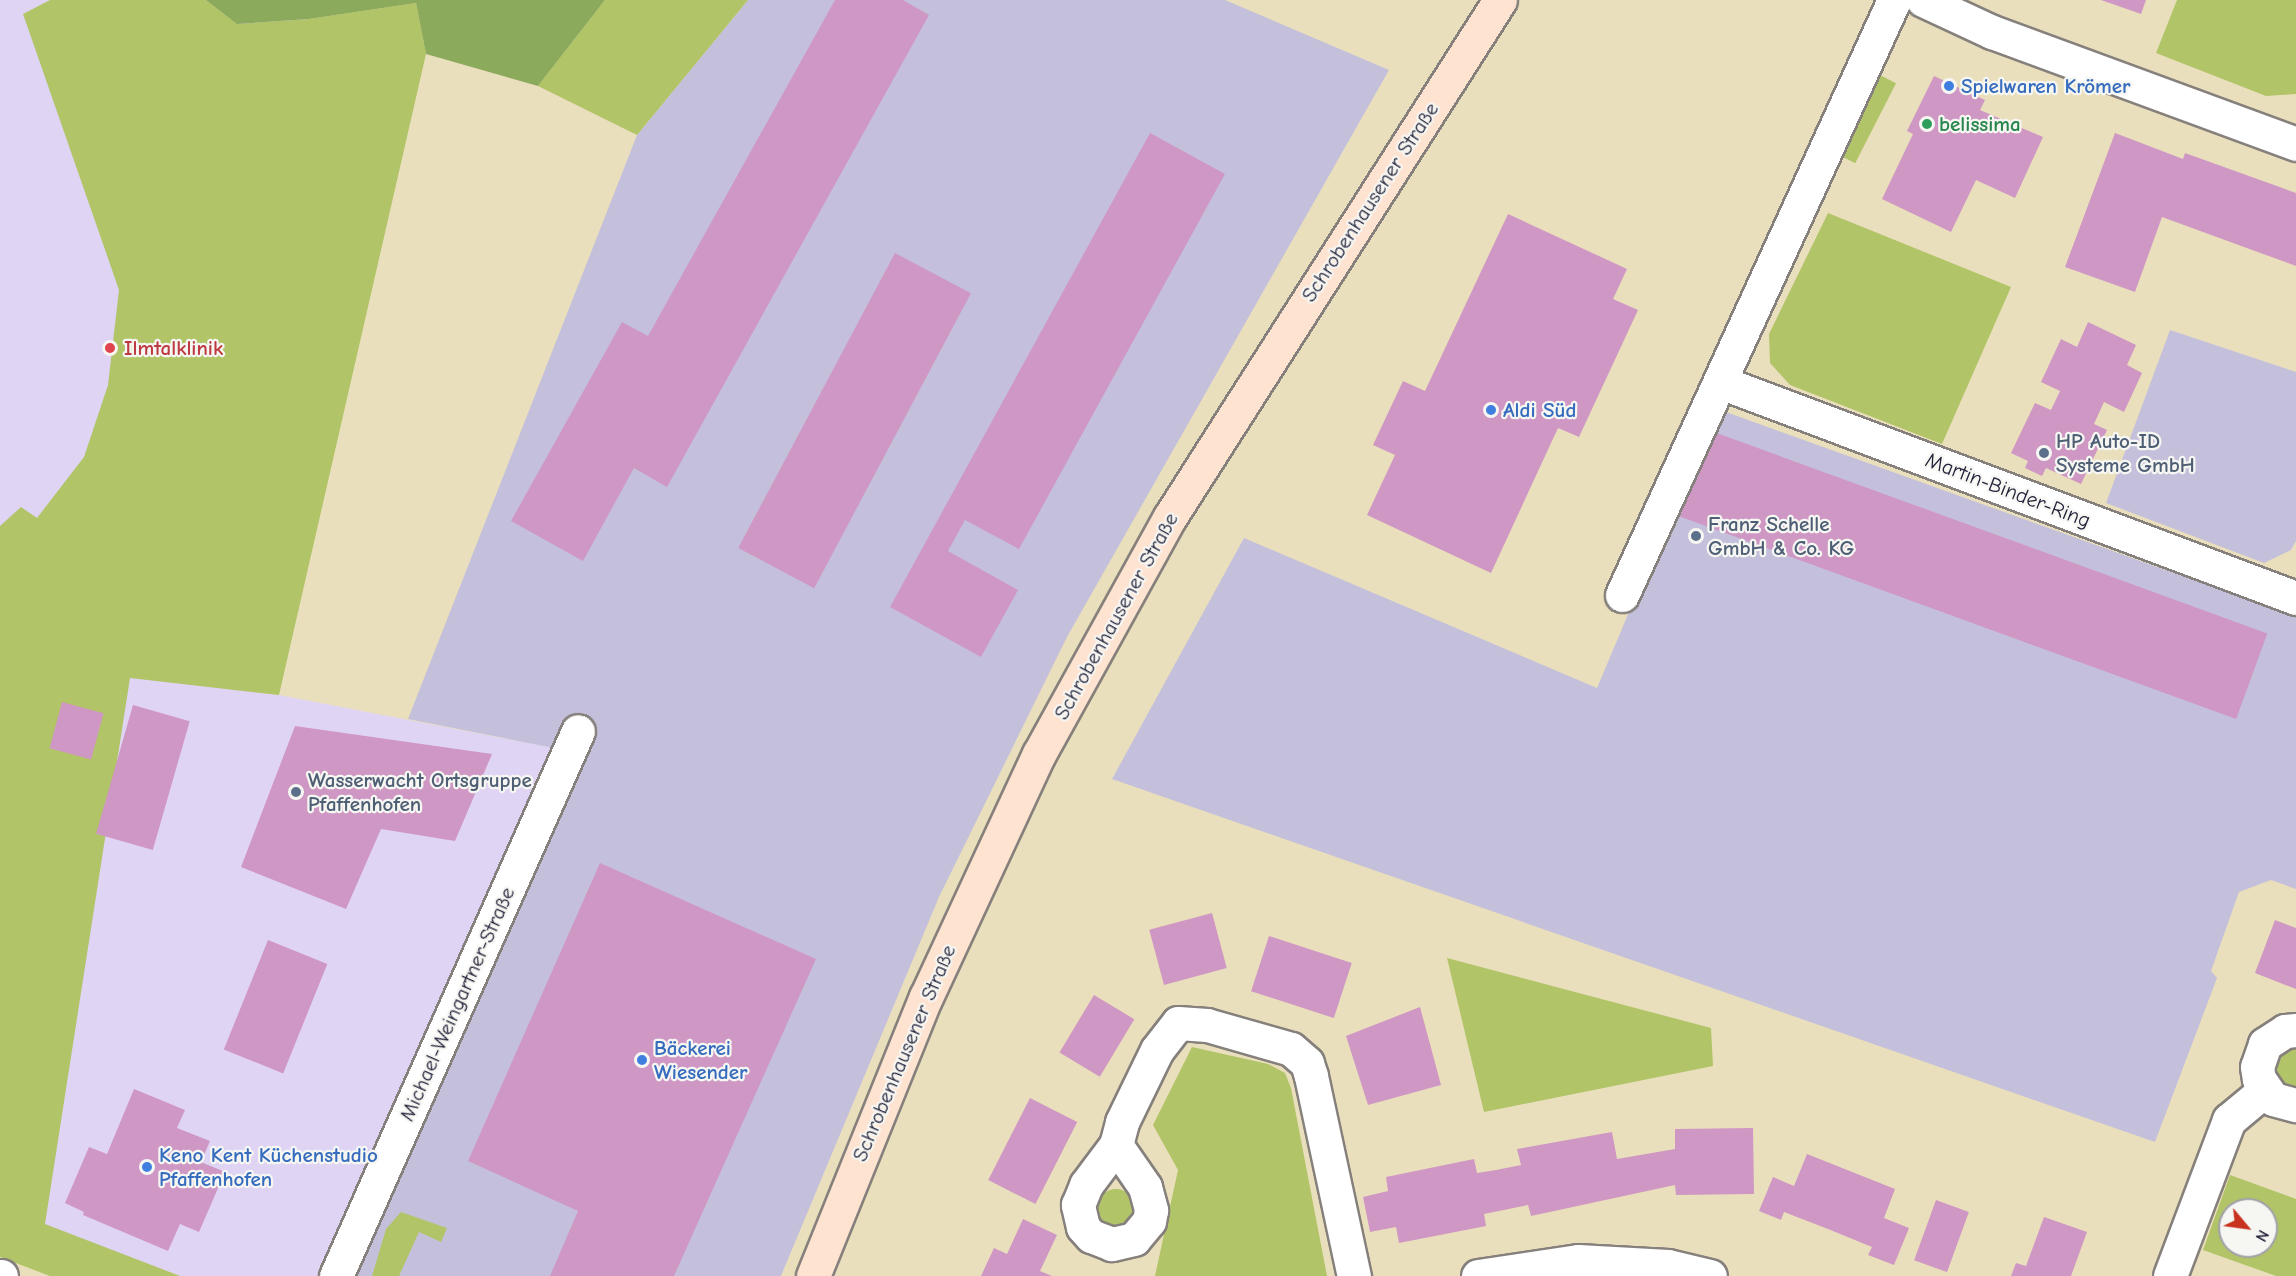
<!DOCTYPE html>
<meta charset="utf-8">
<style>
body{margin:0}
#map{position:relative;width:2296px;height:1276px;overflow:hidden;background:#eadfbc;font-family:"Comic Neue",sans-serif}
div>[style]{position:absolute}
.built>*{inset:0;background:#e0d4f4}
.industrial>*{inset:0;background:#c4c0db}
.green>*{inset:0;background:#b1c468;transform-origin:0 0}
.round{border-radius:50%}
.forest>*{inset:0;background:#8caa5c}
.building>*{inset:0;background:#cf97c3;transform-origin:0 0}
.roads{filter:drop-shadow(2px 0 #86807c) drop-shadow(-2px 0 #86807c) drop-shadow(0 2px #86807c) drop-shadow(0 -2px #86807c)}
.minor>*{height:33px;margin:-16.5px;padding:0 16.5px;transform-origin:16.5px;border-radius:16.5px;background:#fff}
.secondary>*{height:33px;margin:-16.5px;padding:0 16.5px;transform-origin:16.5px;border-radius:16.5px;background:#fee3d1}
.dots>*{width:16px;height:16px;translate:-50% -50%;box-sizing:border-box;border:3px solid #f6f6f2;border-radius:50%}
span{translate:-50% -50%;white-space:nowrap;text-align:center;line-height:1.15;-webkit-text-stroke:4.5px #f6f6f2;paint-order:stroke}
.shop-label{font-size:21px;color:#366cbe;font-weight:700}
.left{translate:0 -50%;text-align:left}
.leisure-label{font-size:21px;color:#27864d;font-weight:700}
.street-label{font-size:21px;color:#22223b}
.health-label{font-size:21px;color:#be3a42;font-weight:700}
.service-label{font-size:21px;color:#4e5e75;font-weight:700}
.north{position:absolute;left:2218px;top:1198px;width:60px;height:60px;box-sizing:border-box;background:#f6f6f2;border:2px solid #a1a1a9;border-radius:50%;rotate:119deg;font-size:16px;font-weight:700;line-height:24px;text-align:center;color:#22223b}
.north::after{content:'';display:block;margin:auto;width:21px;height:27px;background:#c8321e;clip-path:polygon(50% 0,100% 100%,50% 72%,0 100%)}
</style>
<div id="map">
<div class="built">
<i style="clip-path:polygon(0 0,304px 0,309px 19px,131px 677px,279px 695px,570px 751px,336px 1276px,180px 1276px,0 1209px)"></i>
</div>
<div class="industrial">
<i style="clip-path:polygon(748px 0,1225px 0,1389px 70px,1067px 637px,939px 897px,781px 1276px,336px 1276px,569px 751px,408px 719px,637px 135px)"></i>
<i style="clip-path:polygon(2170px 330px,2296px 372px,2296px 541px,2291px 550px,2264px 563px,2106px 503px)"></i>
<i style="clip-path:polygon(1715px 408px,2296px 617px,2296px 889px,2271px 880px,2239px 892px,2211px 971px,2217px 978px,2155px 1142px,1112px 779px,1244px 538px,1597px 688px)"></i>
</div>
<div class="green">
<i style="clip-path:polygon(50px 0,206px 0,238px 24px,309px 19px,416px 3px,426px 54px,279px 695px,130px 678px,45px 1224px,180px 1276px,50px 1276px,0 1257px,0 526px,21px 507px,37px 518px,84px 457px,108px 385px,119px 290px,23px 14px)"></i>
<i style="clip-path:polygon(605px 0,748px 0,637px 135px,538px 86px)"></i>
<i style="clip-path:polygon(2177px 0,2296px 0,2296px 94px,2266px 96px,2156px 53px)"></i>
<i style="left:1880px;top:75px;width:18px;height:90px;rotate:27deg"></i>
<i style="clip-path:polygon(1828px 213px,2011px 287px,1942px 444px,1790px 385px,1770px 363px,1769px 334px)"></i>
<i style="clip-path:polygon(1447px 958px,1711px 1028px,1713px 1066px,1484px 1112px)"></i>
<i style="clip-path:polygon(2296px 1044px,2296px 1090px,2282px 1086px,2273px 1074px,2277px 1053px)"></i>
<i style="clip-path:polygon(1192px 1047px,1268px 1064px,1285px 1073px,1291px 1088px,1327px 1276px,1155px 1276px,1178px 1170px,1153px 1125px)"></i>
<i style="clip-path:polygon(evenodd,2230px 1175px,2296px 1199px,2296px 1276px,2276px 1276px,2203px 1250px,2230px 1175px,2230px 1210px,2266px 1210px,2266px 1246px,2230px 1246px,2230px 1210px)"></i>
<i class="round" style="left:1097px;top:1189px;width:38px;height:38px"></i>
<i style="clip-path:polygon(401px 1212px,447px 1228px,441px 1242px,419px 1232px,399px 1276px,372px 1276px,386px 1229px)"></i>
</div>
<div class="forest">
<i style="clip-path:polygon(206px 0,605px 0,538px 86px,426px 54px,416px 3px,309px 19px,237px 24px)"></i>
</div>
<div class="building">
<i style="clip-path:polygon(835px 0,903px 0,929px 15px,667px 487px,634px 468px,583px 561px,511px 521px,622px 322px,648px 336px)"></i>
<i style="clip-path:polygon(2101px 0,2146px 0,2141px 14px)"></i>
<i style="clip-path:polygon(1934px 76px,1985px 100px,1980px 110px,2043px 137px,2015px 198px,1976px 180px,1951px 232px,1882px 199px,1913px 134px,1907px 131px)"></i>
<i style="clip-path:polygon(1150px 133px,1225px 174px,1019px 549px,965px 520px,948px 551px,1018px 590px,981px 657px,890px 607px)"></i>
<i style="clip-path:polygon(2115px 133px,2183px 159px,2185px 153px,2296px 193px,2296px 266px,2162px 217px,2135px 292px,2065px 267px)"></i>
<i style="clip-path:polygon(1508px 214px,1627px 269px,1613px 299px,1638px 310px,1579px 437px,1558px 428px,1491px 573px,1367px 515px,1395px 455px,1373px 445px,1403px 381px,1425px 391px)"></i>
<i style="left:895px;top:253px;width:86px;height:334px;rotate:28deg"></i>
<i style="clip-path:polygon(2088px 322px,2136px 345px,2127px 365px,2142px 373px,2124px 412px,2104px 402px,2094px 424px,2107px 430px,2081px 484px,2046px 468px,2042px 476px,2025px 468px,2028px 461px,2011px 453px,2035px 403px,2051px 410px,2060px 391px,2041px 382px,2061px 339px,2077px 347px)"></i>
<i style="left:1711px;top:431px;width:592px;height:91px;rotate:20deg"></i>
<i style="left:62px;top:702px;width:43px;height:48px;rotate:15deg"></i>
<i style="left:133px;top:705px;width:59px;height:134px;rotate:16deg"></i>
<i style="clip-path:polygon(295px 726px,492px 754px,455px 841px,381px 829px,346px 909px,241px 867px)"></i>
<i style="clip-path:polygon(600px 863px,816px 959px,674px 1276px,550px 1276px,578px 1211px,468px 1161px)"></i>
<i style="left:1212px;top:913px;width:57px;height:65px;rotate:75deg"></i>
<i style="clip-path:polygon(2275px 920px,2296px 928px,2296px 989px,2255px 973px)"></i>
<i style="left:1269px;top:936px;width:87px;height:58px;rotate:18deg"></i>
<i style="left:268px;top:940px;width:64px;height:118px;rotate:22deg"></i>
<i style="left:1094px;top:995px;width:47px;height:67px;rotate:31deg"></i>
<i style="clip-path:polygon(1420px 1007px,1441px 1085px,1368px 1105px,1346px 1036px)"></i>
<i style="clip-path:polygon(134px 1089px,185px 1110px,177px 1128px,210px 1141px,201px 1162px,225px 1172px,199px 1232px,180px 1224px,168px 1251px,83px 1215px,84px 1212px,65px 1203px,89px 1147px,107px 1154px)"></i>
<i style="left:1030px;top:1098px;width:53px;height:92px;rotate:27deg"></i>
<i style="clip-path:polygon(1753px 1128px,1754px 1194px,1676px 1195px,1675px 1185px,1531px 1216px,1528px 1205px,1484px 1214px,1486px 1226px,1399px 1243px,1396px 1227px,1370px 1232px,1363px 1197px,1388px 1191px,1386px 1177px,1474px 1159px,1477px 1173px,1496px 1170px,1521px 1165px,1517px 1149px,1612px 1132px,1617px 1159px,1675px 1149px,1675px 1129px)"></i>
<i style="clip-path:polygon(1807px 1154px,1895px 1189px,1884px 1218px,1909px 1228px,1894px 1265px,1868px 1255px,1872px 1247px,1828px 1229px,1784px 1212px,1781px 1220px,1759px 1211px,1773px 1177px,1794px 1186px)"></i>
<i style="left:1936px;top:1200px;width:35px;height:64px;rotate:20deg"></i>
<i style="clip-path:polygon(2044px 1217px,2087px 1232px,2071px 1276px,2011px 1276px,2016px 1263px,2026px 1266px)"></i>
<i style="clip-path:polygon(1023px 1219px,1057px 1235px,1040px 1271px,1052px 1276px,981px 1276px,994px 1248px,1007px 1254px)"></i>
</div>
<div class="roads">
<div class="minor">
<i style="left:1923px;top:0;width:76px;rotate:24.9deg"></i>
<i style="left:1992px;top:32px;width:324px;rotate:20.2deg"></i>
<i style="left:1720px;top:382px;width:615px;rotate:20.56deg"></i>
<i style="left:1622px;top:595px;width:654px;rotate:-65.43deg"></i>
<i style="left:2296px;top:1030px;width:11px;rotate:175deg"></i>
<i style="left:2285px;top:1031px;width:24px;rotate:147deg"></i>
<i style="left:2265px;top:1044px;width:24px;rotate:109deg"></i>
<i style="left:2257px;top:1067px;width:12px;rotate:81deg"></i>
<i style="left:2259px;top:1079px;width:24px;rotate:55deg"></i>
<i style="left:2273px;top:1099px;width:24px;rotate:15deg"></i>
<i style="left:1116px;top:1145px;width:24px;rotate:-75deg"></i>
<i style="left:1122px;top:1122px;width:80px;rotate:-64.1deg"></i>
<i style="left:1157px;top:1050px;width:34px;rotate:-52deg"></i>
<i style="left:1178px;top:1023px;width:29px;rotate:4deg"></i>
<i style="left:1207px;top:1025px;width:87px;rotate:15.9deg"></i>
<i style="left:1291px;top:1049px;width:21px;rotate:41deg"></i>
<i style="left:1307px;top:1063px;width:14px;rotate:73deg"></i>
<i style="left:1311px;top:1076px;width:205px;rotate:77.9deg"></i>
<i style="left:1116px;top:1145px;width:51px;rotate:55.4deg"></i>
<i style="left:1145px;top:1187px;width:24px;rotate:75deg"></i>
<i style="left:1151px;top:1210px;width:11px;rotate:100deg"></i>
<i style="left:1149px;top:1221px;width:23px;rotate:130deg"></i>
<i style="left:1134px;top:1239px;width:23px;rotate:167deg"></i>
<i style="left:1112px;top:1244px;width:22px;rotate:-159deg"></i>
<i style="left:1091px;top:1236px;width:12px;rotate:-132deg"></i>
<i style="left:1083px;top:1227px;width:23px;rotate:-103deg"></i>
<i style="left:1078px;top:1205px;width:22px;rotate:-68deg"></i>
<i style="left:1086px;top:1185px;width:50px;rotate:-53.1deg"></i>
<i style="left:0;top:1276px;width:1px"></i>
<i style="left:336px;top:1276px;width:596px;rotate:-66.06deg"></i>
<i style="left:1478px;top:1276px;width:101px;rotate:-8.5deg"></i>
<i style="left:1578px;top:1261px;width:90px;rotate:3.2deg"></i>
<i style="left:1668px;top:1266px;width:43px;rotate:13.4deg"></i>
<i style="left:2170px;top:1276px;width:167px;rotate:-69.3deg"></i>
<i style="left:2229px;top:1120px;width:47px;rotate:-39.8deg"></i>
</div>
<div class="secondary">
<i style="left:813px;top:1276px;width:301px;rotate:-68deg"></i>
<i style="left:926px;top:997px;width:268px;rotate:-65.1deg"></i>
<i style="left:1039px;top:754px;width:271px;rotate:-61.1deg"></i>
<i style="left:1170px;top:517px;width:613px;rotate:-57.45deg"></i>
</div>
</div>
<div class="dots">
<i style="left:1949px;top:86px;background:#3f7fe0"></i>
<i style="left:1927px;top:124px;background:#2e9e5b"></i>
<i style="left:110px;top:348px;background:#e0444e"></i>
<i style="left:1491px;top:410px;background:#3f7fe0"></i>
<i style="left:2044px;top:453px;background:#5c6f8a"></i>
<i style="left:1696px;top:536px;background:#5c6f8a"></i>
<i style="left:296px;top:792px;background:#5c6f8a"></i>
<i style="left:642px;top:1060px;background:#3f7fe0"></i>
<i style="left:147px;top:1167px;background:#3f7fe0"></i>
</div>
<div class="shop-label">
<span class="left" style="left:1961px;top:86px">Spielwaren Krömer</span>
<span class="left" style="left:1503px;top:410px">Aldi Süd</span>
<span class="left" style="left:654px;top:1060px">Bäckerei<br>Wiesender</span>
<span class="left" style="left:159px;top:1167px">Keno Kent Küchenstudio<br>Pfaffenhofen</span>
</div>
<div class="leisure-label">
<span class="left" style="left:1939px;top:124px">belissima</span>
</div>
<div class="street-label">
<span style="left:1370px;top:202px;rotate:-57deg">Schrobenhausener Straße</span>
<span style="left:2008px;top:490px;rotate:21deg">Martin-Binder-Ring</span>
<span style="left:1116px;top:616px;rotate:-61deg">Schrobenhausener Straße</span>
<span style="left:457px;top:1004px;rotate:-66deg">Michael-Weingartner-Straße</span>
<span style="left:904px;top:1053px;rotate:-67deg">Schrobenhausener Straße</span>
</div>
<div class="health-label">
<span class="left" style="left:124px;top:348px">Ilmtalklinik</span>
</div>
<div class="service-label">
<span class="left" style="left:2056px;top:453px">HP Auto-ID<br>Systeme GmbH</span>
<span class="left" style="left:1708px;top:536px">Franz Schelle<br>GmbH &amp; Co. KG</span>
<span class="left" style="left:308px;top:792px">Wasserwacht Ortsgruppe<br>Pfaffenhofen</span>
</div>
<div class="north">N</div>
</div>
